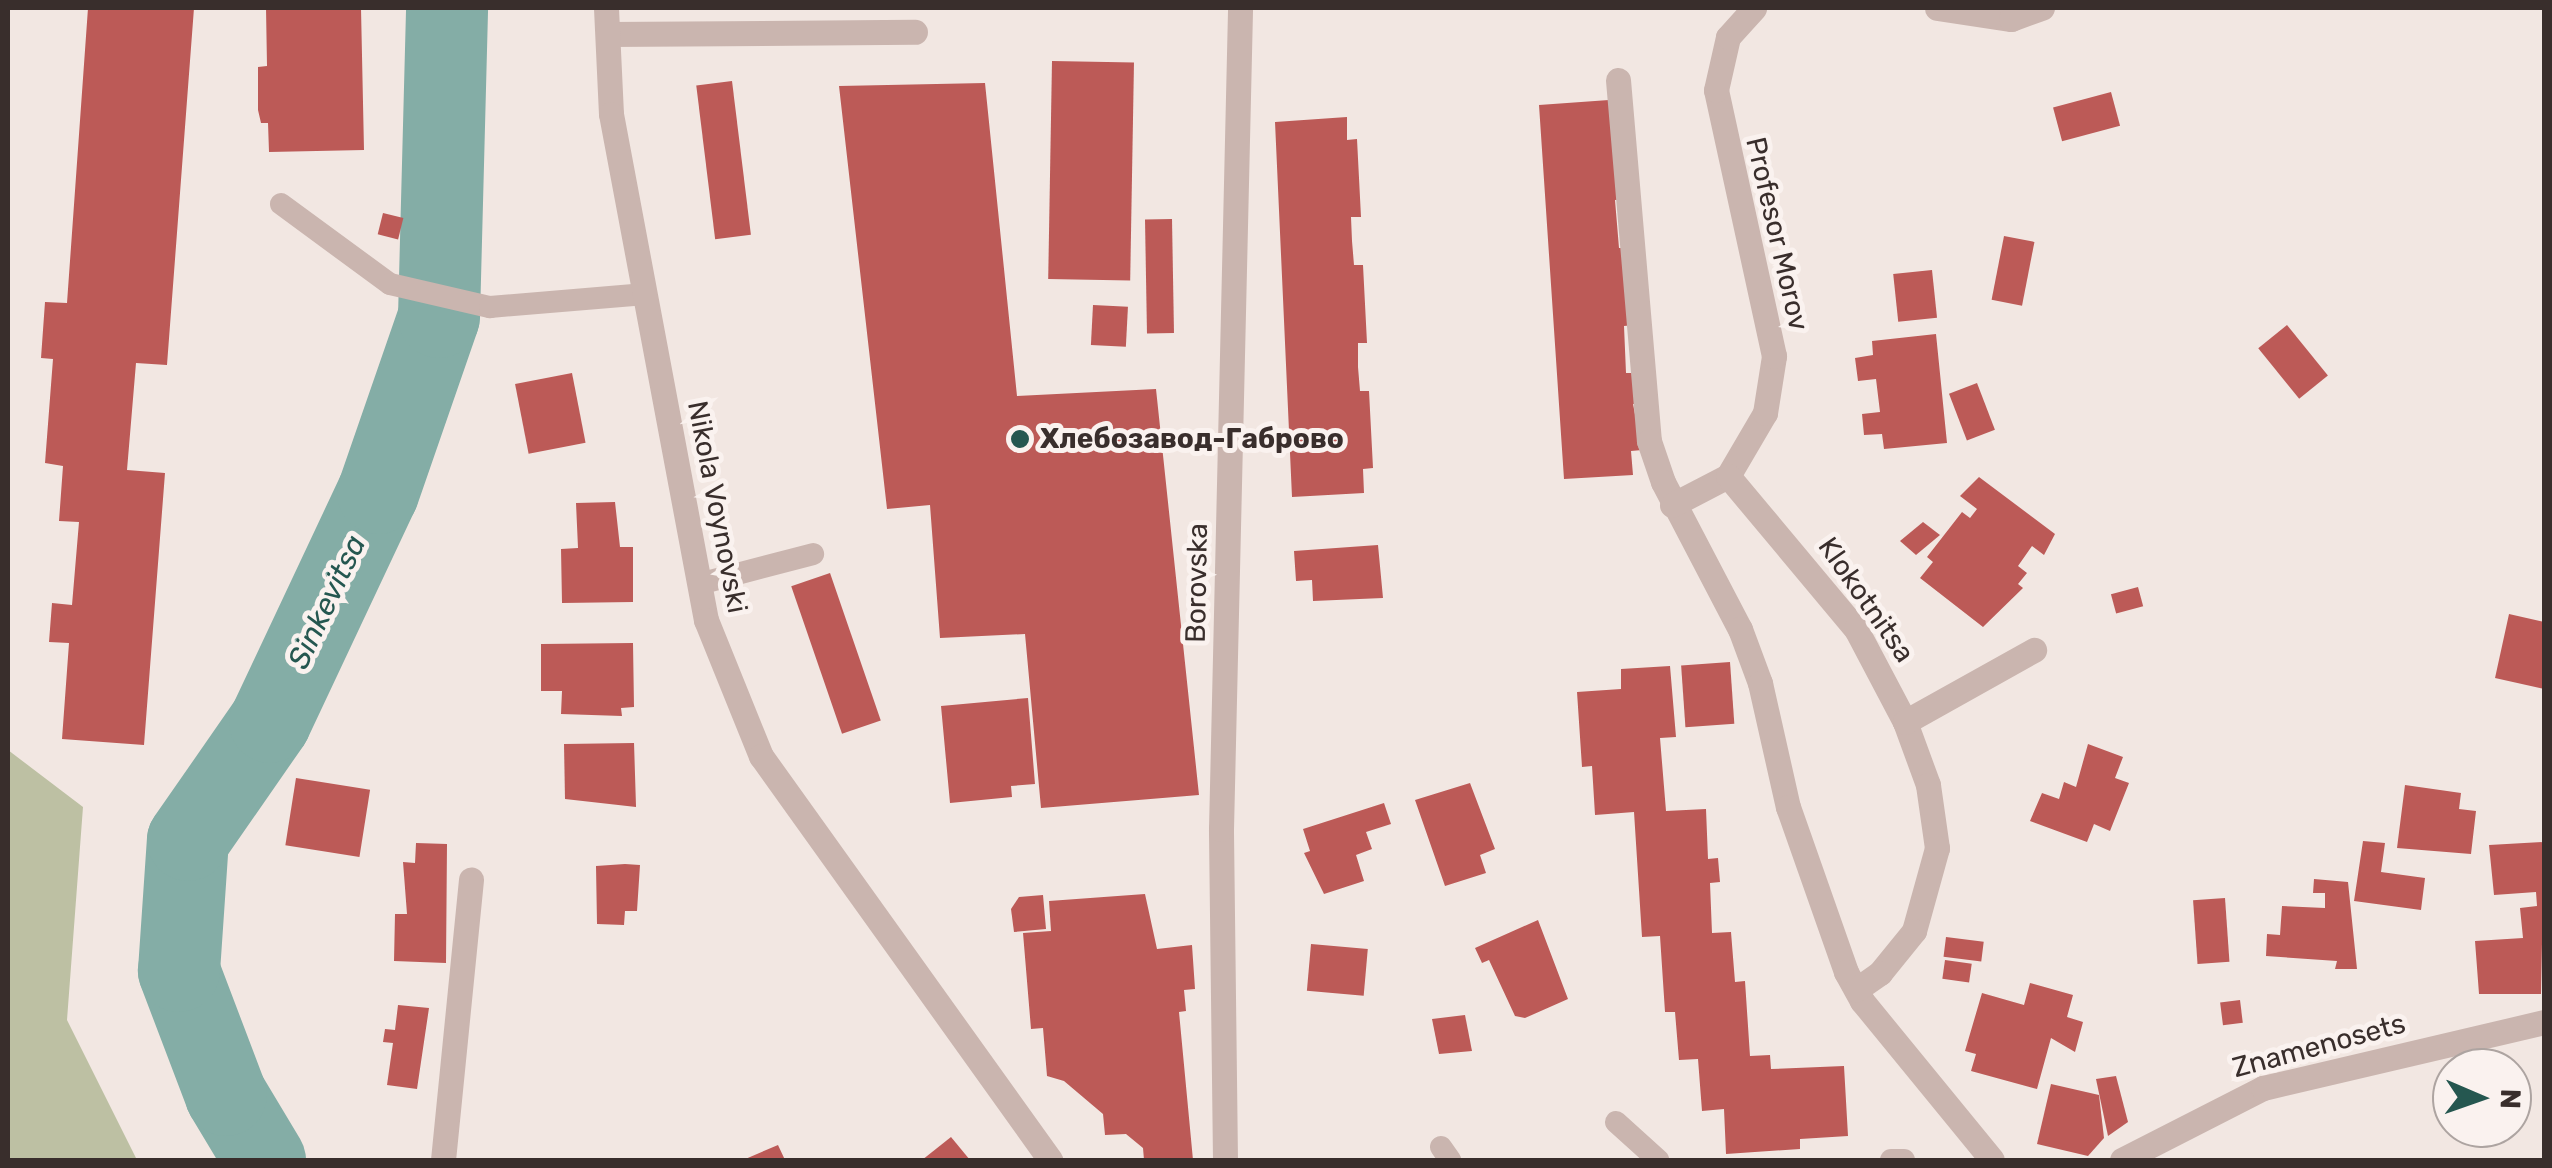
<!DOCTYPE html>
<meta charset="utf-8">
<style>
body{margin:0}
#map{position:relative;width:2552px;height:1168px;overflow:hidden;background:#f2e7e2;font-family:Rubik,sans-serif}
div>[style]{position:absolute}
.green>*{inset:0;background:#bdc0a3}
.river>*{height:82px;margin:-41px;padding:0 41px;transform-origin:41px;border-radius:41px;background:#84ada6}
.building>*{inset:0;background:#bc5a57;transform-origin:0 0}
.service>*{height:22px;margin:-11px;padding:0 11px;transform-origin:11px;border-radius:11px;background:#cab5af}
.minor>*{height:25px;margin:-12.5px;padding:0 12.5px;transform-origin:12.5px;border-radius:12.5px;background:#cab5af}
.tertiary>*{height:25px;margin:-12.5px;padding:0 12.5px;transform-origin:12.5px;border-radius:12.5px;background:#cab5af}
.dots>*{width:28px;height:28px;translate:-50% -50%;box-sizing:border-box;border:5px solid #faf2ef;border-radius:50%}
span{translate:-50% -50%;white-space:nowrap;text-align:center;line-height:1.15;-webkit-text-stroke:10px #faf2ef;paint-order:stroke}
.street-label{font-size:28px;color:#392e2c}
.poi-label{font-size:28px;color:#392e2c;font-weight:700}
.left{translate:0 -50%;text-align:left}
.water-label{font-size:30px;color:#255750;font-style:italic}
.frame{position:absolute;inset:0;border:10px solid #392e2c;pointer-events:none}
.north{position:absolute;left:2432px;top:1048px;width:100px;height:100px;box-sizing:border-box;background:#faf2ef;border:2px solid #ada4a1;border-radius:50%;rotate:92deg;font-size:28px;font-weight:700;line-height:40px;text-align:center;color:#392e2c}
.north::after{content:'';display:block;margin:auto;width:35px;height:45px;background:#255750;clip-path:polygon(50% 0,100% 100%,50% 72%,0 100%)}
</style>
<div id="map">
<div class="green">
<i style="clip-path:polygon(8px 750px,83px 807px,67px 1020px,137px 1160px,8px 1160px)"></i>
</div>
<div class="river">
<i style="left:265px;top:1160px;width:76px;rotate:-121deg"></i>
<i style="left:226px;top:1095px;width:133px;rotate:-110.8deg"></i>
<i style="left:179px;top:971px;width:131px;rotate:-86.1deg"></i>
<i style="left:188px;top:840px;width:144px;rotate:-55.2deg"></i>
<i style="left:270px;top:722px;width:253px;rotate:-64.8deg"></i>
<i style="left:378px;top:493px;width:186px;rotate:-70.9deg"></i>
<i style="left:439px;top:317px;width:309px;rotate:-88.5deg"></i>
</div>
<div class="building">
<i style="clip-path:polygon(88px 8px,194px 8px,167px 365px,136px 363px,127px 470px,165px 473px,144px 745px,62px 739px,69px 643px,49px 642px,52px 603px,72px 605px,79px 522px,59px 521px,63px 466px,45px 463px,53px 359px,41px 358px,45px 302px,67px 303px)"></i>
<i style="clip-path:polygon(266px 8px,361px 8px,364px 150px,269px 152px,268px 123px,261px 123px,258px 110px,258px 67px,267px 66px)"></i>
<i style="left:1052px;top:61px;width:82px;height:218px;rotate:1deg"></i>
<i style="left:732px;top:81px;width:155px;height:36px;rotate:83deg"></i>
<i style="clip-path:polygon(985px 83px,1017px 396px,1156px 389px,1199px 795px,1041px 808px,1025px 634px,940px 638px,930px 505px,887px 509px,839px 86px)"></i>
<i style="left:2111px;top:92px;width:35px;height:60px;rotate:75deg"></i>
<i style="clip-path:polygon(1609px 100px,1626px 199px,1615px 200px,1619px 248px,1629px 248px,1634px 325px,1624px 326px,1626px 373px,1637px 373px,1639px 404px,1633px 404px,1642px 450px,1631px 451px,1633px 475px,1564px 479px,1539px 105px)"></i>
<i style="clip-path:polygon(1347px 117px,1347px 140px,1357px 139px,1361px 217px,1351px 217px,1352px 241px,1354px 265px,1363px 265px,1367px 343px,1358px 343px,1358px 367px,1360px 391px,1369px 391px,1373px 468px,1363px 469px,1364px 493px,1292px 497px,1275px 122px)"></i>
<i style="left:383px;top:213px;width:21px;height:22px;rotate:14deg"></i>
<i style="left:1172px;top:219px;width:114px;height:27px;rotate:89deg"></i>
<i style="left:2004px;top:236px;width:31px;height:65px;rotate:11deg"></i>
<i style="left:1932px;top:270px;width:48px;height:39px;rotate:84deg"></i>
<i style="left:1093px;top:305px;width:35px;height:40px;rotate:3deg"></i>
<i style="left:2287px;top:325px;width:65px;height:37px;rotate:51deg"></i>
<i style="clip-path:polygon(1936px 334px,1947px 443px,1884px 449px,1882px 434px,1864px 435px,1862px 414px,1880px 412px,1876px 379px,1858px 381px,1855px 358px,1873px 355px,1872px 341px)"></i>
<i style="left:572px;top:373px;width:71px;height:58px;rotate:79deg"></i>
<i style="left:1977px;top:383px;width:50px;height:30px;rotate:69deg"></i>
<i style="clip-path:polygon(1979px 477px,2055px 534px,2044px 555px,2032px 546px,2018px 566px,2027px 573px,2018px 584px,2023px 588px,1983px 627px,1920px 578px,1933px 562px,1927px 557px,1962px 512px,1970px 518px,1977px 509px,1960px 496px)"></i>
<i style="clip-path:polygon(615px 502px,620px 547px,633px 547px,633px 602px,562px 603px,561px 549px,578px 548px,576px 503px)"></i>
<i style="clip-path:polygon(1923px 522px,1940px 535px,1916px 555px,1900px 541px)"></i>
<i style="clip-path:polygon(1378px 545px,1383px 598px,1313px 601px,1312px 580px,1296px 581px,1294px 551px)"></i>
<i style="left:830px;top:573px;width:156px;height:41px;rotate:71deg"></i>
<i style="left:2138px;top:587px;width:20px;height:28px;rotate:75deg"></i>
<i style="clip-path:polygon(2509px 614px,2544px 622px,2544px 689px,2495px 678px)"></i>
<i style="clip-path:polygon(633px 643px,634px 707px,621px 708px,622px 716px,561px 714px,562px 691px,541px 691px,541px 644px)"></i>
<i style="left:1730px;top:662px;width:62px;height:49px;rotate:86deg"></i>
<i style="clip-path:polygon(1670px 666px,1676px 737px,1660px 738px,1666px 811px,1706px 809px,1708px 859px,1718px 858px,1720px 882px,1710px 883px,1712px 933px,1731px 932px,1735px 982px,1745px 981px,1750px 1056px,1770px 1055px,1771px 1069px,1844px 1066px,1848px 1136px,1800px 1139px,1800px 1149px,1726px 1154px,1724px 1109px,1702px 1111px,1698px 1059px,1679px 1060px,1675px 1012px,1665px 1012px,1660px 936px,1642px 937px,1634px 812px,1595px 815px,1592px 766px,1582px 767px,1577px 692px,1621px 689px,1621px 669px)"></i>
<i style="clip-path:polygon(1028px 698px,1035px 784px,1011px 786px,1012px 797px,950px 803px,941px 706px)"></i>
<i style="clip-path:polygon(634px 743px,636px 807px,565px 799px,564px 744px)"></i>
<i style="clip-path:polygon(2088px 744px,2123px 757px,2115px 778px,2129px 783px,2110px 831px,2094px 824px,2087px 842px,2030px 821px,2042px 793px,2059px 799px,2064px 782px,2076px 787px)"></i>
<i style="left:296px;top:778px;width:75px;height:68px;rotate:9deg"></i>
<i style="clip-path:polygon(1470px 783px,1495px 849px,1480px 855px,1486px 873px,1445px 886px,1415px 800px)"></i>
<i style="clip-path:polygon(2405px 785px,2461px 793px,2459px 809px,2476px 811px,2471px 854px,2397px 848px)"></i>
<i style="clip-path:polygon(1384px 803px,1391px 824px,1366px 832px,1372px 849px,1356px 855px,1364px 881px,1324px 894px,1304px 853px,1310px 851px,1303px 829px)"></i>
<i style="clip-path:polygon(2363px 841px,2385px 843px,2381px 872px,2425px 878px,2421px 910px,2354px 901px)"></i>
<i style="clip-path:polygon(2544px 842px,2541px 994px,2479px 994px,2475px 941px,2523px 938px,2520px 908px,2537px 906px,2536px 892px,2494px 895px,2489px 845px)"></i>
<i style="clip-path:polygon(416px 843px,447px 844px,446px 963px,394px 961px,395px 914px,407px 914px,403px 862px,415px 863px)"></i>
<i style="clip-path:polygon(625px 864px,640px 865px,637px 911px,625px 911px,624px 925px,597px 924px,596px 866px)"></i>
<i style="clip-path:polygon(2314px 879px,2348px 882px,2357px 969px,2335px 969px,2337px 961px,2266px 956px,2267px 934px,2280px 935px,2282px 906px,2325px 908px,2325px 893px,2313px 893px)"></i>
<i style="clip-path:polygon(1145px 894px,1157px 949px,1192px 945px,1195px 989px,1184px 990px,1186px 1011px,1179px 1012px,1193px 1160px,1144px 1160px,1143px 1148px,1126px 1134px,1105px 1135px,1103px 1114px,1064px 1081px,1047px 1076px,1043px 1028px,1031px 1029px,1023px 933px,1051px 931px,1049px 901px)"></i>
<i style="clip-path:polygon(1043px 895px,1046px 929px,1014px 932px,1011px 909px,1019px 897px)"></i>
<i style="left:2225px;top:898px;width:64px;height:32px;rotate:86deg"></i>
<i style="clip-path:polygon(1538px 920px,1568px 999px,1525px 1018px,1515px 1016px,1489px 960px,1482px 963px,1475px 948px)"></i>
<i style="left:1946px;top:937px;width:38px;height:20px;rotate:7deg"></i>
<i style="left:1311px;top:944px;width:57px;height:47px;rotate:5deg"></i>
<i style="left:1945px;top:960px;width:27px;height:19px;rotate:8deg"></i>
<i style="clip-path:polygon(2030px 983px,2073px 995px,2067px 1017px,2083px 1022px,2075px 1052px,2051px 1038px,2037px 1089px,1971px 1071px,1976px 1054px,1965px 1051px,1982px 993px,2024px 1005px)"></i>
<i style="left:2240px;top:1000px;width:23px;height:20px;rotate:83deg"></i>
<i style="clip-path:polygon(398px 1005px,429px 1008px,417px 1089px,387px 1085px,393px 1043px,383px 1042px,385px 1029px,395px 1030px)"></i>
<i style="clip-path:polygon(1465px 1015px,1472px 1051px,1439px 1054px,1432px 1019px)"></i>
<i style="clip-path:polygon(2116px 1076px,2128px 1122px,2108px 1136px,2096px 1079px)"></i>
<i style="clip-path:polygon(2051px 1084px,2099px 1095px,2104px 1138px,2088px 1156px,2037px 1144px)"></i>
<i style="clip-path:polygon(951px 1137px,970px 1160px,922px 1160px)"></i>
<i style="clip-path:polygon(778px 1145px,785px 1160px,743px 1160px)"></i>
</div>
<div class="service">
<i style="left:281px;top:204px;width:135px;rotate:36.3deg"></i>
<i style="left:390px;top:284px;width:103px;rotate:13deg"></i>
<i style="left:490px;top:307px;width:156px;rotate:-4.8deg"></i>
<i style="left:699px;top:584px;width:118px;rotate:-14.7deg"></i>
<i style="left:1616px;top:1122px;width:57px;rotate:42.1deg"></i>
<i style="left:1441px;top:1147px;width:16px;rotate:55deg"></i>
<i style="left:1891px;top:1160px;width:13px"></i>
</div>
<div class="minor">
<i style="left:1937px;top:8px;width:75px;rotate:8.5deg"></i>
<i style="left:2011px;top:19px;width:33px;rotate:-20deg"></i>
<i style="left:608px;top:34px;width:307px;rotate:-0.4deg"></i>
<i style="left:1618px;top:80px;width:362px;rotate:85.1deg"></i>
<i style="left:1649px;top:441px;width:43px;rotate:71.1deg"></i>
<i style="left:1663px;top:482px;width:166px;rotate:62.4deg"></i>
<i style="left:1740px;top:629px;width:58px;rotate:69.7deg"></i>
<i style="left:1760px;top:683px;width:127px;rotate:77.3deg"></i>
<i style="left:1788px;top:807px;width:175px;rotate:70.6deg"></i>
<i style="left:1846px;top:972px;width:33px;rotate:61deg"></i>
<i style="left:1862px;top:1001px;width:205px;rotate:50.7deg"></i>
<i style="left:1728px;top:476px;width:73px;rotate:-59.6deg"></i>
<i style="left:1765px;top:413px;width:58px;rotate:-81deg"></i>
<i style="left:1774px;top:356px;width:272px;rotate:-102.3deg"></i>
<i style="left:1716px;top:90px;width:54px;rotate:-77.2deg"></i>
<i style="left:1728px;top:37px;width:39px;rotate:-48deg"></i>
<i style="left:1672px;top:505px;width:63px;rotate:-27.4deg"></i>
<i style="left:1728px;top:476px;width:199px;rotate:50.1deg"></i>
<i style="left:1856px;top:629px;width:105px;rotate:62.2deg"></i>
<i style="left:1905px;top:722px;width:67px;rotate:69.9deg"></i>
<i style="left:1928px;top:785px;width:64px;rotate:81.9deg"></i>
<i style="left:1937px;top:848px;width:86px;rotate:105.5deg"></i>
<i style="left:1914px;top:931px;width:54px;rotate:129deg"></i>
<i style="left:1880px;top:973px;width:29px;rotate:145deg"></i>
<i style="left:1905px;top:722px;width:148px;rotate:-29.2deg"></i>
<i style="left:443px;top:1160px;width:282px;rotate:-84.3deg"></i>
<i style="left:1225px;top:1160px;width:331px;rotate:-90.7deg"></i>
<i style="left:1221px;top:829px;width:821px;rotate:-88.67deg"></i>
<i style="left:2122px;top:1160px;width:158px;rotate:-27.1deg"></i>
<i style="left:2263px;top:1088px;width:289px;rotate:-13.2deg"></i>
</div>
<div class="tertiary">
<i style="left:606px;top:8px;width:106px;rotate:87.3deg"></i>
<i style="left:611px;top:114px;width:515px;rotate:79.37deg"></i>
<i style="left:706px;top:620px;width:147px;rotate:68deg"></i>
<i style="left:761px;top:756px;width:497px;rotate:54.4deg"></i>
</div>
<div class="dots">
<i style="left:1020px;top:439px;background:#255750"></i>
</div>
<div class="street-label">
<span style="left:1777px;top:234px;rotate:77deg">Profesor Morov</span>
<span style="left:717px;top:507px;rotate:79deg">Nikola Voynovski</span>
<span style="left:1197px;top:583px;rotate:-89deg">Borovska</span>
<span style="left:1866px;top:600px;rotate:55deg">Klokotnitsa</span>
<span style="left:2319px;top:1046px;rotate:-15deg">Znamenosets</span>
</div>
<div class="poi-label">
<span class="left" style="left:1040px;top:439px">Хлебозавод-Габрово</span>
</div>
<div class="water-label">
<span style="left:327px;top:602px;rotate:-65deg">Sinkevitsa</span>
</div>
<div class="frame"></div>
<div class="north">N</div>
</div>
